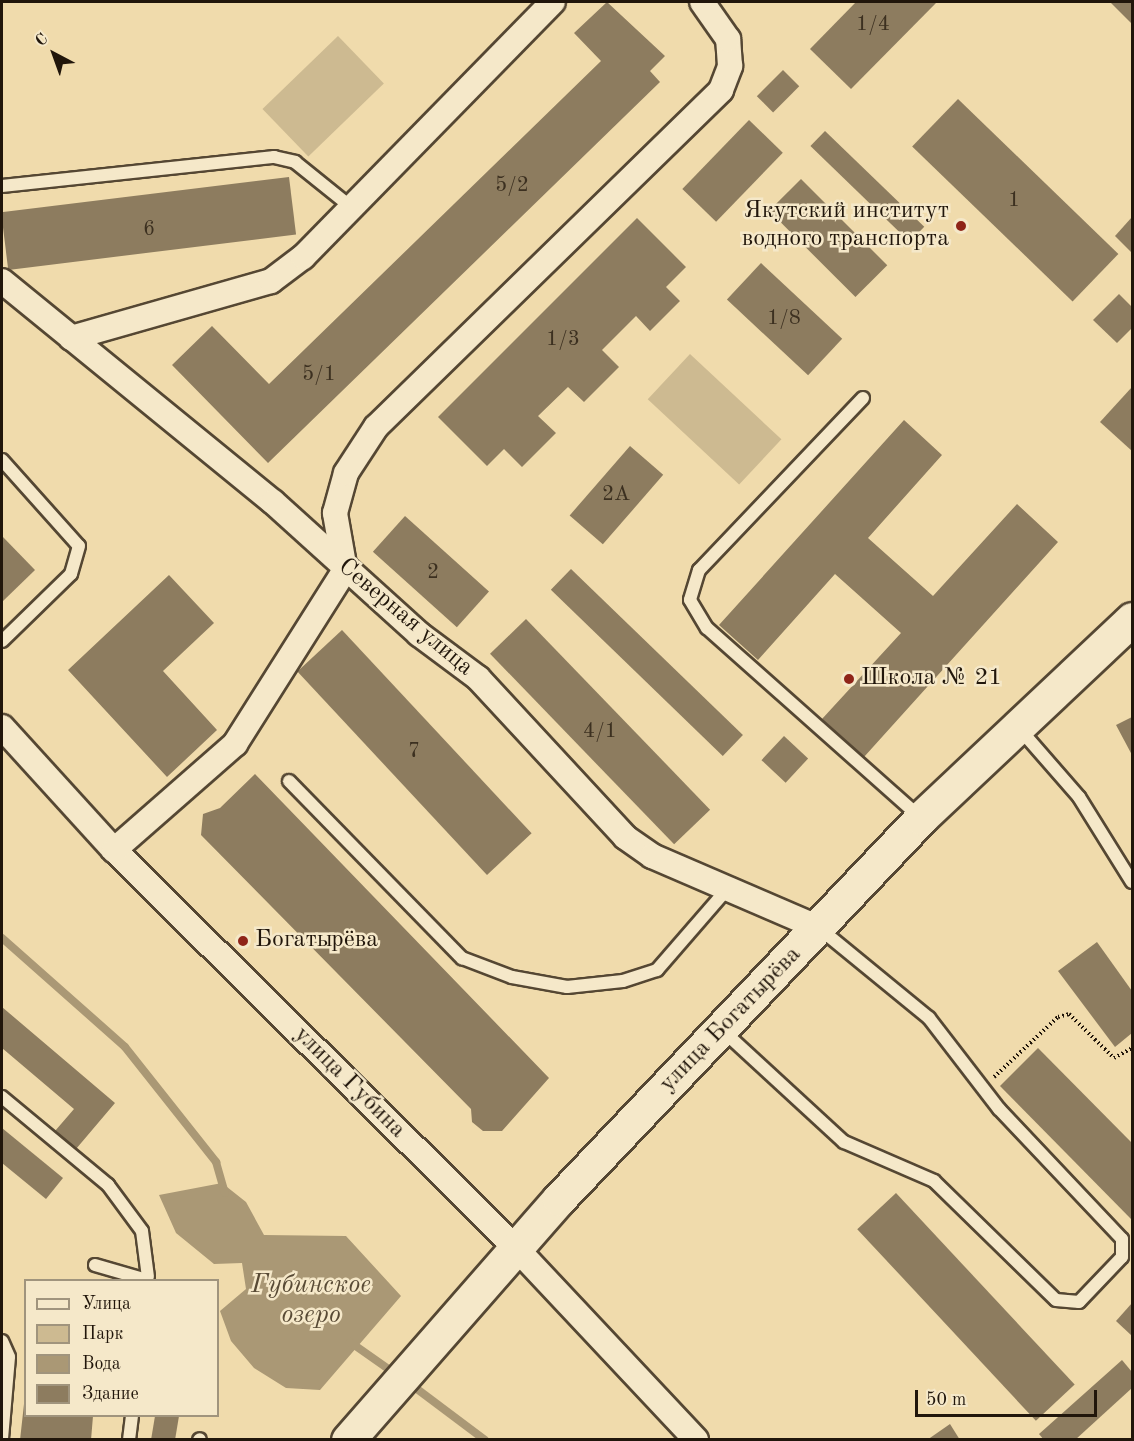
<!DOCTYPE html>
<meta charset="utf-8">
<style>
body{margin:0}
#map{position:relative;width:1134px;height:1441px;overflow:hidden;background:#f0dbac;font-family:"Old Standard TT",serif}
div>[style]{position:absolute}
.green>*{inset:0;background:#cdba91;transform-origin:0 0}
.water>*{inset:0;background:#aa9875}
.stream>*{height:8px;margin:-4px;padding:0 4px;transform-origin:4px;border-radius:4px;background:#aa9875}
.building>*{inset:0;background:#8d7c5f;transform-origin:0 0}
.path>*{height:4px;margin-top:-2px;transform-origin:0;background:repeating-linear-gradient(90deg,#21160b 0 1.5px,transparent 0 4.5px)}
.roads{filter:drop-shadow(2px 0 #554733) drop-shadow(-2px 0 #554733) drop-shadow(0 2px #554733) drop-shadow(0 -2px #554733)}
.lane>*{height:12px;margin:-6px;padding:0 6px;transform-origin:6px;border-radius:6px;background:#f5e8c9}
.street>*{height:24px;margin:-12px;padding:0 12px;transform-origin:12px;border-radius:12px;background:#f5e8c9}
.secondary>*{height:33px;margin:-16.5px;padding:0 16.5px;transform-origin:16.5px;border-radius:16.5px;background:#f5e8c9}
.dots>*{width:16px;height:16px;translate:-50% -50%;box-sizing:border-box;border:3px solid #f5e8c9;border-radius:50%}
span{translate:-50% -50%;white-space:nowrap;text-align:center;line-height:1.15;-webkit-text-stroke:5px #f5e8c9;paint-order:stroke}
.number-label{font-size:21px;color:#3c3020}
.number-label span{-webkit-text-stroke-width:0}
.poi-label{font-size:24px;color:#21160b}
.right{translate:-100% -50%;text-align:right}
.left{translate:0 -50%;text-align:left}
.street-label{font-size:24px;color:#21160b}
.water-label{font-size:26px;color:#584a35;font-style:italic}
.frame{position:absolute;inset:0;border:3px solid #21160b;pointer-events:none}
.legend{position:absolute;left:24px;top:1279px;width:195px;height:138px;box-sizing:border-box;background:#f5e8c9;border:2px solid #a0947d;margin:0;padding:8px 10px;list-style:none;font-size:18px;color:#21160b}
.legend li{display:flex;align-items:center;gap:12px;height:30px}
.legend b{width:30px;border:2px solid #a0947d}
.north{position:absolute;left:24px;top:24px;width:60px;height:60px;-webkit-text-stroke:4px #f5e8c9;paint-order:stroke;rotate:319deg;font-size:16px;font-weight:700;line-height:24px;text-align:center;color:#21160b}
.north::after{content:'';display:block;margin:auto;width:21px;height:27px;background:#21160b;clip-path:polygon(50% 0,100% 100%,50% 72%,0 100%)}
.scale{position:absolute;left:915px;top:1390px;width:182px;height:27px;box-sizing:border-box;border:3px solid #21160b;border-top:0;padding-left:8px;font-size:18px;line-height:21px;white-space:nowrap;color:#21160b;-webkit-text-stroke:4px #f5e8c9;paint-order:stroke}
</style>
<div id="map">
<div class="green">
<i style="left:338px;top:36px;width:66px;height:105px;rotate:46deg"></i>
<i style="left:690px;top:354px;width:125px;height:62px;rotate:43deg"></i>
</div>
<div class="water">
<i style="clip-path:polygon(222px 1183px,246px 1202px,264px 1235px,346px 1236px,401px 1296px,320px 1390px,286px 1388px,254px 1368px,231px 1341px,220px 1311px,246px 1289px,242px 1263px,214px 1264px,176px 1233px,159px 1195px)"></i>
</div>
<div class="stream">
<i style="left:2px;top:938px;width:164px;rotate:41.5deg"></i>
<i style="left:125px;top:1047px;width:147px;rotate:51.6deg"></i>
<i style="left:216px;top:1162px;width:32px;rotate:74deg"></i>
<i style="left:350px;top:1342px;width:57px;rotate:35.1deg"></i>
<i style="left:409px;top:1383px;width:95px;rotate:36.9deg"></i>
</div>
<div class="building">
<i style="clip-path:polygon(607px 2px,665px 56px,650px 71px,660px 82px,268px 463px,172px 365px,212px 326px,269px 384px,601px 61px,574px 33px)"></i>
<i style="clip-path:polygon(856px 2px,937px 2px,851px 89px,810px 49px)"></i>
<i style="clip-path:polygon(1110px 2px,1132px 2px,1132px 24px)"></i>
<i style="left:783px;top:70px;width:23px;height:37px;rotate:45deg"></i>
<i style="left:958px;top:99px;width:223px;height:66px;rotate:44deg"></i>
<i style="left:749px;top:120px;width:47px;height:96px;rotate:44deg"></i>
<i style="left:825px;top:131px;width:138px;height:21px;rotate:44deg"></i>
<i style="left:289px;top:177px;width:58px;height:290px;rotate:83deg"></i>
<i style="left:801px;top:179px;width:122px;height:45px;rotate:45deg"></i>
<i style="clip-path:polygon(1132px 217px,1132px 253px,1115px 236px)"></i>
<i style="clip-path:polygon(637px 218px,686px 267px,666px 287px,680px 301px,650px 331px,636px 316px,602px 350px,619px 367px,584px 402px,568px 387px,538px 416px,556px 433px,522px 467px,504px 449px,487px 466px,438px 417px)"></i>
<i style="left:761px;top:263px;width:111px;height:50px;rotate:43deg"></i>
<i style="clip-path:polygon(1119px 294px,1132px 307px,1132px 328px,1117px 343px,1093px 320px)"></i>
<i style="clip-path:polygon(1132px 387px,1132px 451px,1100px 422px)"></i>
<i style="clip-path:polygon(904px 420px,942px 455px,868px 538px,933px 596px,1017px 504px,1058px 542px,864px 757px,822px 719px,901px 633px,835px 574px,758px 660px,719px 625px)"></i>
<i style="left:630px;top:446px;width:44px;height:92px;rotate:41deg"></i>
<i style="left:405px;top:516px;width:113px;height:48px;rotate:42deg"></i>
<i style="clip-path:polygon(2px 536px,35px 570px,2px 602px)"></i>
<i style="left:571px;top:569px;width:239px;height:29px;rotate:44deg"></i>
<i style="clip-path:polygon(169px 575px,214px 623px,163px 671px,217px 730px,167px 777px,68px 670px)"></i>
<i style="left:526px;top:619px;width:265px;height:50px;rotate:46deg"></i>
<i style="left:342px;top:630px;width:278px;height:61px;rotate:47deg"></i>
<i style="clip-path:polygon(1132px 717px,1132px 755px,1116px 725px)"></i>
<i style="left:784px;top:736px;width:33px;height:33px;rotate:43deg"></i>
<i style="clip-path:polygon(255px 774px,549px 1078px,502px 1131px,483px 1131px,472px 1122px,471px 1109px,201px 835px,203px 814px,220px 808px)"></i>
<i style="clip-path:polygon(1097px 942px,1132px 991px,1132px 1033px,1115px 1047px,1058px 971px)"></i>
<i style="clip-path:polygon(2px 1007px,115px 1103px,76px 1149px,55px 1131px,74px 1109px,2px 1048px)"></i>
<i style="clip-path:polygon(1038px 1048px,1132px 1143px,1132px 1220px,1000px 1086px)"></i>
<i style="clip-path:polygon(2px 1128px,63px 1178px,46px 1199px,2px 1163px)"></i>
<i style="left:896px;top:1193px;width:262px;height:53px;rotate:47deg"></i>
<i style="clip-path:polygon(1132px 1303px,1132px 1336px,1116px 1321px)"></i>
<i style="clip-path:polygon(1122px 1360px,1132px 1372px,1132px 1388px,1075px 1440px,1044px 1440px,1039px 1434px)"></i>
<i style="clip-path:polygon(24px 1404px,26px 1416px,93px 1416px,91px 1440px,20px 1440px)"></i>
<i style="clip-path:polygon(155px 1416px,179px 1416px,175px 1440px,151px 1440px)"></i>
<i style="clip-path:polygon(950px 1424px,960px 1440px,927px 1440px)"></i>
</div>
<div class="path">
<i style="left:994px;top:1077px;width:88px;rotate:-43.2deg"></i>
<i style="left:1058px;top:1017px;width:11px;rotate:-15deg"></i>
<i style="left:1069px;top:1014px;width:63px;rotate:44.4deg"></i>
<i style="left:1114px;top:1058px;width:21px;rotate:-29deg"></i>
</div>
<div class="roads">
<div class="lane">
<i style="left:2px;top:186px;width:274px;rotate:-6.1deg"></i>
<i style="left:274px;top:157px;width:22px;rotate:13deg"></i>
<i style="left:295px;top:162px;width:72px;rotate:38.8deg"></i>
<i style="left:863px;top:398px;width:238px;rotate:133.6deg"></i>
<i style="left:699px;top:570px;width:31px;rotate:107deg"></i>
<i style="left:690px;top:600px;width:33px;rotate:59deg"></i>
<i style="left:707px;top:628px;width:285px;rotate:41.6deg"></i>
<i style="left:2px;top:460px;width:115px;rotate:48.2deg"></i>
<i style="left:79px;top:546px;width:29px;rotate:106deg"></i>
<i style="left:71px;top:574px;width:96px;rotate:135.8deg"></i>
<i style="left:1018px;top:727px;width:93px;rotate:48.9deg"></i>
<i style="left:1079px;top:797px;width:100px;rotate:58.1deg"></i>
<i style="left:289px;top:781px;width:248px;rotate:45.7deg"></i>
<i style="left:462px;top:958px;width:53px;rotate:20.8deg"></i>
<i style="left:512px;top:977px;width:56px;rotate:10.3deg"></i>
<i style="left:567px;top:987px;width:56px;rotate:-6.1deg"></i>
<i style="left:623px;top:981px;width:36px;rotate:-18deg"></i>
<i style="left:657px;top:970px;width:108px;rotate:-49.1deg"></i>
<i style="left:721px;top:1029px;width:167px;rotate:42.6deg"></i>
<i style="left:844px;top:1142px;width:98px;rotate:23.4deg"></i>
<i style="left:934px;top:1181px;width:170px;rotate:44.3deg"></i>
<i style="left:1056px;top:1300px;width:23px;rotate:5deg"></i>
<i style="left:1079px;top:1302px;width:62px;rotate:-46.3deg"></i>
<i style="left:1122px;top:1257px;width:18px;rotate:-90deg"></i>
<i style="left:1122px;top:1239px;width:179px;rotate:-133.4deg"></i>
<i style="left:999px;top:1109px;width:115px;rotate:-127.6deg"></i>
<i style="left:929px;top:1018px;width:142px;rotate:-140.7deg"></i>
<i style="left:2px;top:1097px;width:138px;rotate:39.7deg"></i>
<i style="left:108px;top:1185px;width:57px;rotate:53.5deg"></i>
<i style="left:142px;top:1231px;width:46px;rotate:82.6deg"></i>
<i style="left:95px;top:1265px;width:54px;rotate:16.1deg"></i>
<i style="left:2px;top:1341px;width:17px;rotate:66deg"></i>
<i style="left:9px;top:1357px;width:82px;rotate:94.9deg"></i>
<i style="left:129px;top:1440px;width:24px;rotate:-83deg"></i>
<i style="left:199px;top:1440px;width:1px;rotate:-45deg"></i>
</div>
<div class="street">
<i style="left:2px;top:281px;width:350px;rotate:39.2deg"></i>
<i style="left:273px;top:502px;width:197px;rotate:42.1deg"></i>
<i style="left:419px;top:634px;width:74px;rotate:36.7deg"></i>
<i style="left:478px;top:678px;width:217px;rotate:47.2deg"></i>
<i style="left:625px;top:837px;width:33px;rotate:35deg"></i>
<i style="left:652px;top:856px;width:182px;rotate:23.3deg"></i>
<i style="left:71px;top:338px;width:208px;rotate:-15.9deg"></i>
<i style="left:271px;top:281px;width:40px;rotate:-37deg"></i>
<i style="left:303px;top:257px;width:357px;rotate:-45.6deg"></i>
<i style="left:2px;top:727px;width:166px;rotate:47.7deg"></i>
<i style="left:114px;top:850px;width:566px;rotate:44.71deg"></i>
<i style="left:516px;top:1248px;width:263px;rotate:46.8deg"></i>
<i style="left:114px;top:850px;width:161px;rotate:-41.2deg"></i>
<i style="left:235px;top:744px;width:206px;rotate:-57.7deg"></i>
<i style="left:345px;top:570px;width:58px;rotate:-100deg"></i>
<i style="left:335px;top:513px;width:41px;rotate:-74.6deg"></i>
<i style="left:346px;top:473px;width:55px;rotate:-56.9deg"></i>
<i style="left:376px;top:427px;width:482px;rotate:-44.3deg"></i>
<i style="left:721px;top:90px;width:26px;rotate:-69deg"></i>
<i style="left:730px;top:66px;width:27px;rotate:-94deg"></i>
<i style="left:728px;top:39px;width:45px;rotate:-125.1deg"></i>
</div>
<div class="secondary">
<i style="left:348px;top:1440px;width:320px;rotate:-48.8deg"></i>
<i style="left:559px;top:1199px;width:526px;rotate:-46.46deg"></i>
<i style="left:921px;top:818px;width:290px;rotate:-43.3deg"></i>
</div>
</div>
<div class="dots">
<i style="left:961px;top:226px;background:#8f2418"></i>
<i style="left:849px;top:679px;background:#8f2418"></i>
<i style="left:243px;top:941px;background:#8f2418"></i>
</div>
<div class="number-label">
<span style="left:873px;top:25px">1/4</span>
<span style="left:512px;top:186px">5/2</span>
<span style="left:1014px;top:201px">1</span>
<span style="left:149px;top:230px">6</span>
<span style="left:784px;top:319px">1/8</span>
<span style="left:563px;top:340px">1/3</span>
<span style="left:319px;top:375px">5/1</span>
<span style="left:616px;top:495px">2А</span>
<span style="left:433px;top:573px">2</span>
<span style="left:600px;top:732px">4/1</span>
<span style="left:414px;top:752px">7</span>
</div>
<div class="poi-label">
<span class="right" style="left:949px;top:226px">Якутский институт<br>водного транспорта</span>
<span class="left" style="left:861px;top:679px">Школа № 21</span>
<span class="left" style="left:255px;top:941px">Богатырёва</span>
</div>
<div class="street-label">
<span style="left:405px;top:618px;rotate:40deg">Северная улица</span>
<span style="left:731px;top:1020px;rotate:-46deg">улица Богатырёва</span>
<span style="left:349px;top:1083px;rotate:45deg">улица Губина</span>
</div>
<div class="water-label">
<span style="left:311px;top:1301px">Губинское<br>озеро</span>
</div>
<div class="frame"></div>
<ul class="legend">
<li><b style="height:8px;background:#f5e8c9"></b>Улица</li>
<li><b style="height:16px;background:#cdba91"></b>Парк</li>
<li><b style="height:16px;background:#aa9875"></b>Вода</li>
<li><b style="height:16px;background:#8d7c5f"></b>Здание</li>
</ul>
<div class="north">С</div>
<div class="scale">50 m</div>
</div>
